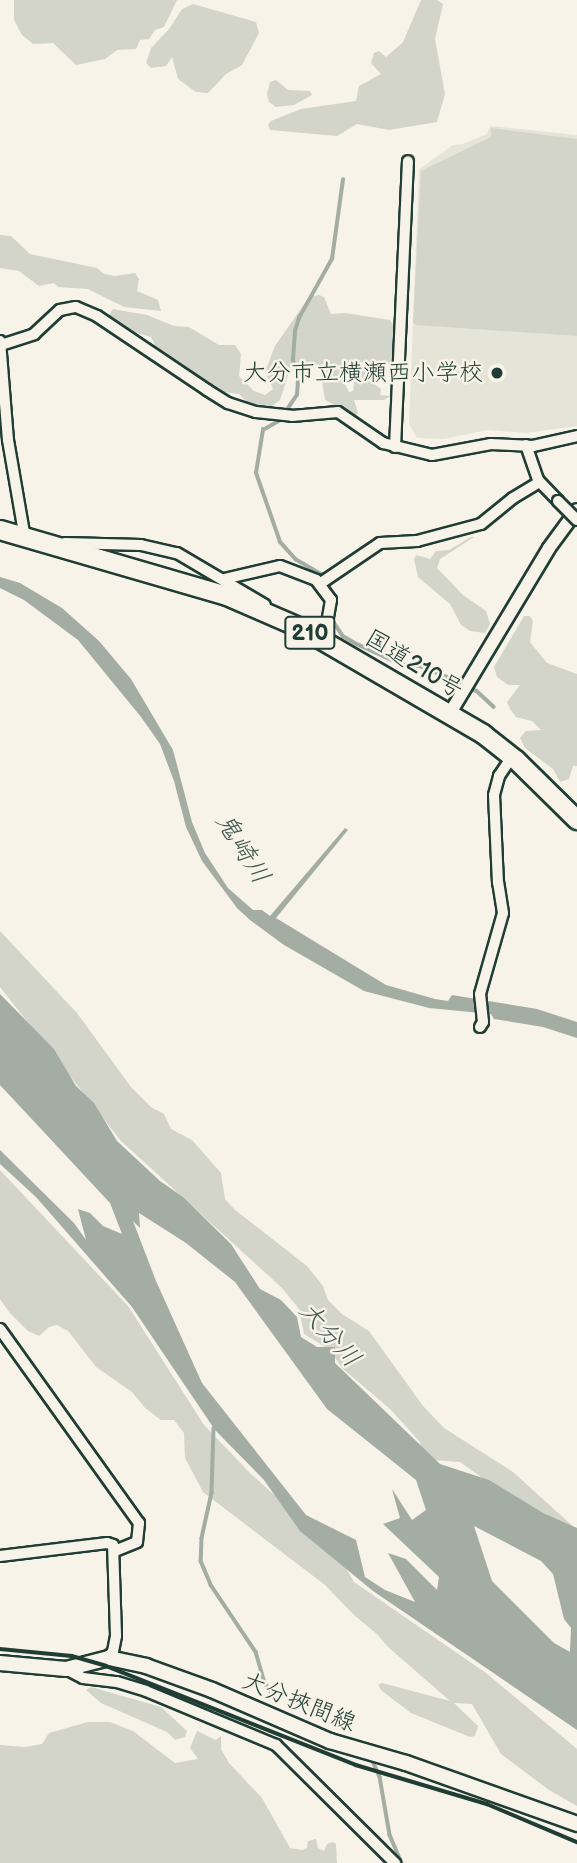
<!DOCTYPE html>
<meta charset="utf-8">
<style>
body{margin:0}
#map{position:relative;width:577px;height:1863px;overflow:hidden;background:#f7f3e8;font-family:"Balsamiq Sans","Klee One",sans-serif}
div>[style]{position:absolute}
.built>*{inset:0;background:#e5e4d9}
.green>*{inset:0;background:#d3d5ca}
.water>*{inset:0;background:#a4ada3}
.stream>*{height:3.5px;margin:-1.75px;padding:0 1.75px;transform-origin:1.75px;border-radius:1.75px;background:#a4ada3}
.roads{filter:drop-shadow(2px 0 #1f3d34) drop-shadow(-2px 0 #1f3d34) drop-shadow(0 2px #1f3d34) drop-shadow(0 -2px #1f3d34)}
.minor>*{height:10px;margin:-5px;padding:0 5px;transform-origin:5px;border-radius:5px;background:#f7f3e8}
.tertiary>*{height:12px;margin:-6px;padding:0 6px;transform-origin:6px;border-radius:6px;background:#f7f3e8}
.secondary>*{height:14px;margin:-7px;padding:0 7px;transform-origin:7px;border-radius:7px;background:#f7f3e8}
.trunk>*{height:18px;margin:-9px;padding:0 9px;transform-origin:9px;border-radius:9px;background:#f7f3e8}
.rail>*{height:3.5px;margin:-1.75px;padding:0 1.75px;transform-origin:1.75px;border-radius:1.75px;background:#1f3d34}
.bridges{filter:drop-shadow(2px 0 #1f3d34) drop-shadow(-2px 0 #1f3d34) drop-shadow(0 2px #1f3d34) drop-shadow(0 -2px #1f3d34)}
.minor-bridge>*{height:10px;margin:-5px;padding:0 5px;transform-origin:5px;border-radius:5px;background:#f7f3e8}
.dots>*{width:19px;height:19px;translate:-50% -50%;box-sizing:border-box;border:4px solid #f7f3e8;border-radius:50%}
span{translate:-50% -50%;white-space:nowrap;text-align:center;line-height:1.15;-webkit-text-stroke:5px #f7f3e8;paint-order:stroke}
.shield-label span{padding:2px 5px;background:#f7f3e8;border:2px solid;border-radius:5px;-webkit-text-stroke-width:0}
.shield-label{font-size:23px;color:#1f3d34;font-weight:700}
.poi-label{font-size:24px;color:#1f3d34}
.right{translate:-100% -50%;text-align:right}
.street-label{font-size:24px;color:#1f3d34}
.water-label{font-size:26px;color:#405950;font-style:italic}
</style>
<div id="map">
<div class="built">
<i style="clip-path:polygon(490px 126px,577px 135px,577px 426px,526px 433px,487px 430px,444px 439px,417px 438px,409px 424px,419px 169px,453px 145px,463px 144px,487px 134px)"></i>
</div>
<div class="green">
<i style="clip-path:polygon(14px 0,177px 0,164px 27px,155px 30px,149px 39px,140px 40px,136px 49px,117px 50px,105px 59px,76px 65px,53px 43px,33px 44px,22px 35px,14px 20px)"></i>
<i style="clip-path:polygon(421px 0,437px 0,443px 4px,435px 39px,445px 94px,437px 122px,389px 130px,357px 124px,337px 136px,270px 130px,268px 125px,271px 121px,301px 109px,356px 101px,359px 86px,381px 74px,371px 63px,374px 53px,379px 51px,386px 57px,403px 42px)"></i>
<i style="clip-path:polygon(193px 4px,256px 22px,259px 33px,242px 65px,226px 74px,208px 93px,196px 92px,178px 79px,172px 57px,166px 66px,151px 68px,146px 63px,151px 48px,169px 29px,182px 9px)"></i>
<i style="clip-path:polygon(276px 80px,288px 90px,310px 91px,312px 95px,294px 105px,276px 107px,269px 102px,267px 94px,270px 82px)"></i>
<i style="clip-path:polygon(491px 128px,577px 139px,577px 336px,416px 325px,413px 322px,421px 171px,491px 137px)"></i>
<i style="clip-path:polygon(0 235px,11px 236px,30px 254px,97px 268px,104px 274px,115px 276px,135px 273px,139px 279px,137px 291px,158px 300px,161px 311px,124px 307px,88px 289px,58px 287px,54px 283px,39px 286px,19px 271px,0 268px)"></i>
<i style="clip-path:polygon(319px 295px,324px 297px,331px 314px,345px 313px,390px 320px,394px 327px,393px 359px,388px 364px,360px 362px,360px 369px,353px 374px,350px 367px,344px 366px,342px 378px,349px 392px,353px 391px,355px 376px,361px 371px,372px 373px,373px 383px,381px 389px,380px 395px,391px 396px,384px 400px,354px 400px,358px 413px,356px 416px,325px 400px,320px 370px,315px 365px,303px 362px,300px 369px,291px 366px,280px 400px,265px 411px,252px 407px,239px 394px,223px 392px,205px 384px,157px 350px,151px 337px,121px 328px,109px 315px,113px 309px,147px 315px,174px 326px,189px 327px,219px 345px,235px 345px,241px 354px,239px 376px,254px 391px,265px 395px,273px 389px,265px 372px,275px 346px,309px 297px)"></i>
<i style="clip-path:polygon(471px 537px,474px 537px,440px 559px,437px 568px,463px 595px,486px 611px,490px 624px,485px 633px,470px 631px,461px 625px,450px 604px,418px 577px,414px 559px,416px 555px,430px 559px,436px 551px,449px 550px)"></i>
<i style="clip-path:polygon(524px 616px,530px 616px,533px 621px,530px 642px,547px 663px,577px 674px,577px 766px,573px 766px,569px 779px,560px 782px,553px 769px,525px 748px,520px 738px,526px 731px,541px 730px,532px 721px,516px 717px,510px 709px,507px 702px,520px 685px,508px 685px,497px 677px,494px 667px)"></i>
<i style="clip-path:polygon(0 931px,77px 1013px,131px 1087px,151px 1107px,164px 1114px,171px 1129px,192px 1140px,221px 1173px,225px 1199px,235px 1210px,307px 1266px,323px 1286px,328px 1300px,342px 1314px,369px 1331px,423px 1406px,444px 1428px,513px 1472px,577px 1530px,523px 1507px,460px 1462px,432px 1460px,421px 1451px,420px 1442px,390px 1409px,342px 1368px,330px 1350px,304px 1334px,299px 1309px,282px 1288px,121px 1141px,0 987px)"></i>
<i style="clip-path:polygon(0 1170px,128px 1306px,204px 1425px,251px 1474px,334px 1548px,354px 1582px,486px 1673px,577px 1749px,577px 1806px,549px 1790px,501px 1754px,472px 1704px,454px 1703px,478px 1726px,475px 1736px,470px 1737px,411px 1713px,382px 1691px,378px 1685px,382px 1683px,450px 1701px,387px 1646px,377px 1634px,354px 1615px,325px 1585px,203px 1492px,185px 1458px,184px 1433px,174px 1420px,161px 1420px,145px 1408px,132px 1392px,96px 1367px,68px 1331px,57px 1325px,49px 1327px,39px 1336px,28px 1331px,9px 1312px,0 1299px)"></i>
<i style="clip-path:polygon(91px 1687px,161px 1707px,187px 1731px,185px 1737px,175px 1740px,167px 1732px,101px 1703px,86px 1690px)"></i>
<i style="clip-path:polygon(88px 1722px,110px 1722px,133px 1731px,175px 1763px,198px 1759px,190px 1748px,197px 1731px,216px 1740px,221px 1736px,221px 1749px,229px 1763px,262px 1798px,290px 1848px,302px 1850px,307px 1848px,308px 1841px,316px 1839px,318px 1848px,324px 1851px,327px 1844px,333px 1842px,336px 1844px,337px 1863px,0 1863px,0 1745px,25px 1747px,42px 1744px,49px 1733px)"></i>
</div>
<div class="water">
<i style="clip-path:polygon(0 577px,20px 583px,62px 608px,99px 641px,131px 679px,173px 750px,192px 822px,205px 853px,228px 888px,253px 910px,262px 910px,270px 916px,345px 828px,348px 830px,276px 918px,386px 985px,435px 999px,448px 1001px,452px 995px,537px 1009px,577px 1022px,577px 1038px,543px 1027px,494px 1019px,491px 1014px,429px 1008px,364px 991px,284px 945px,250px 920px,237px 908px,202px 861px,186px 827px,174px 781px,160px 744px,141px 717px,78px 640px,24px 600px,0 588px)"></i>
<i style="clip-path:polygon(evenodd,0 994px,54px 1049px,76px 1086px,94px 1103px,117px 1141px,160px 1181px,183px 1197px,231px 1244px,260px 1289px,281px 1300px,297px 1317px,301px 1337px,317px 1347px,335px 1347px,335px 1363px,440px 1464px,489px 1480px,543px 1513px,577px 1528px,577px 1730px,373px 1591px,300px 1531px,264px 1480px,215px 1430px,132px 1307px,36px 1197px,0 1164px,0 1150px,74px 1223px,86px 1240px,78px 1209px,90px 1213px,103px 1226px,122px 1234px,110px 1203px,0 1085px,0 994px,139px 1213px,186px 1243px,235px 1282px,327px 1409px,416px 1480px,426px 1510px,412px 1520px,392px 1489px,400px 1518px,383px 1524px,439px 1577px,437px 1590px,406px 1559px,388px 1553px,415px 1602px,385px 1590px,365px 1577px,356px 1540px,306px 1515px,202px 1383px,156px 1281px,133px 1221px,140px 1228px,139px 1213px,0 994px,474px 1526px,541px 1561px,553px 1574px,564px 1619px,571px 1628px,570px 1652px,554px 1643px,492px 1581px,474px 1526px)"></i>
</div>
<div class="stream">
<i style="left:334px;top:597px;width:25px;rotate:-119deg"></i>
<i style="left:322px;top:575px;width:30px;rotate:-150deg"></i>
<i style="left:296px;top:560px;width:24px;rotate:-132deg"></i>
<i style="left:280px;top:542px;width:73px;rotate:-109.2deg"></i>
<i style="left:256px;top:473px;width:44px;rotate:-80.8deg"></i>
<i style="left:263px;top:430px;width:20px;rotate:-30deg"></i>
<i style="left:280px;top:420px;width:30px;rotate:-56deg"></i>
<i style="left:297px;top:395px;width:16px;rotate:-86deg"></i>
<i style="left:298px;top:379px;width:20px;rotate:-105deg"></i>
<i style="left:293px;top:360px;width:29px;rotate:-86deg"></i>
<i style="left:295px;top:331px;width:14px;rotate:-73deg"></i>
<i style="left:299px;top:318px;width:68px;rotate:-60.8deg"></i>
<i style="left:332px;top:259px;width:80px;rotate:-82.1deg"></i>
<i style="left:331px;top:618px;width:22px;rotate:56deg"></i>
<i style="left:343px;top:636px;width:16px;rotate:30deg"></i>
<i style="left:357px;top:644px;width:51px;rotate:24.5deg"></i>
<i style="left:403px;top:665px;width:17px;rotate:3deg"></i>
<i style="left:420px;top:666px;width:37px;rotate:22deg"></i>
<i style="left:454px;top:680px;width:25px;rotate:26deg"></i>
<i style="left:477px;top:691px;width:23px;rotate:43deg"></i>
<i style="left:214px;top:1428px;width:65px;rotate:91.8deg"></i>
<i style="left:212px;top:1493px;width:46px;rotate:102.5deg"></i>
<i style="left:202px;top:1538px;width:23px;rotate:92deg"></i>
<i style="left:201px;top:1561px;width:26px;rotate:67deg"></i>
<i style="left:211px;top:1585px;width:81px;rotate:56.1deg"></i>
<i style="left:256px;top:1652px;width:32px;rotate:74deg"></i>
<i style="left:265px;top:1683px;width:18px;rotate:56deg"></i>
<i style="left:372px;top:1759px;width:20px;rotate:66deg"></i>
<i style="left:380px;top:1777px;width:59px;rotate:80.2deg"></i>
<i style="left:390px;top:1835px;width:30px;rotate:67deg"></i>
</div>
<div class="roads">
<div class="minor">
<i style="left:0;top:341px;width:99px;rotate:85.4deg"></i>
<i style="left:8px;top:440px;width:99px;rotate:80.2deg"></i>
<i style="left:1px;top:345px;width:35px;rotate:-18deg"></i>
<i style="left:34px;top:334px;width:35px;rotate:-43deg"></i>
<i style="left:60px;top:310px;width:16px;rotate:-11deg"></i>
<i style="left:76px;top:307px;width:23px;rotate:23deg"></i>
<i style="left:97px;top:316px;width:133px;rotate:33.9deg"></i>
<i style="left:207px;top:390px;width:25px;rotate:32deg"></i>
<i style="left:228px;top:403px;width:29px;rotate:18deg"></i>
<i style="left:256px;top:412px;width:36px;rotate:6deg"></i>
<i style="left:292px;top:416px;width:46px;rotate:-5deg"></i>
<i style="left:338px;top:412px;width:55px;rotate:34.6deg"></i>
<i style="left:383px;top:443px;width:50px;rotate:13.8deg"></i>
<i style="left:432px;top:455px;width:60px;rotate:-10.6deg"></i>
<i style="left:491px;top:444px;width:42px;rotate:2.7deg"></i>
<i style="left:533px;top:446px;width:45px;rotate:-12.8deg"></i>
<i style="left:526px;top:445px;width:37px;rotate:71deg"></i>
<i style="left:538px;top:480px;width:29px;rotate:46deg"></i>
<i style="left:395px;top:447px;width:286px;rotate:-87.4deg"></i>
<i style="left:65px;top:543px;width:76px;rotate:1.5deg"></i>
<i style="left:141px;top:545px;width:37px;rotate:13deg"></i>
<i style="left:177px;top:553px;width:102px;rotate:30.6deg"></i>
<i style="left:224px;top:579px;width:57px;rotate:-13.1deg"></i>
<i style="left:280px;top:566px;width:39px;rotate:21deg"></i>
<i style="left:316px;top:580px;width:25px;rotate:53deg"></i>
<i style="left:331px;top:600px;width:41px;rotate:99.9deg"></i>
<i style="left:321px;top:583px;width:71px;rotate:-34.1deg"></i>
<i style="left:380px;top:543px;width:37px;rotate:-3deg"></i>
<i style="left:417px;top:541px;width:66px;rotate:-14.9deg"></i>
<i style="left:481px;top:524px;width:41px;rotate:-39.1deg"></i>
<i style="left:513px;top:498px;width:31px;rotate:-31deg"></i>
<i style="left:480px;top:1027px;width:6px;rotate:-59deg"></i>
<i style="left:483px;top:1022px;width:28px;rotate:-96deg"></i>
<i style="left:480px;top:994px;width:84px;rotate:-74.1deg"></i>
<i style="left:503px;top:913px;width:30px;rotate:-99deg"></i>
<i style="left:498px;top:883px;width:88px;rotate:-92.6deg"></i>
<i style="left:494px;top:795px;width:20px;rotate:-75deg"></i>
<i style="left:499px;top:776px;width:23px;rotate:-56deg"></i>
<i style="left:0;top:1329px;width:239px;rotate:54.4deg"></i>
<i style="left:139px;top:1523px;width:19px;rotate:96deg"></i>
<i style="left:137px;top:1542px;width:24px;rotate:158deg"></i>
<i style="left:0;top:1556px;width:108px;rotate:-6.9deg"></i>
<i style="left:107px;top:1543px;width:6px;rotate:18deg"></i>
<i style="left:113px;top:1545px;width:91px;rotate:88.1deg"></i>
<i style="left:116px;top:1636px;width:16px;rotate:101deg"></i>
<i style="left:113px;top:1652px;width:11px;rotate:139deg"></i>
<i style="left:66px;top:1669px;width:19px;rotate:28deg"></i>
<i style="left:83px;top:1678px;width:34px;rotate:7deg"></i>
<i style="left:117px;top:1682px;width:30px;rotate:17deg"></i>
<i style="left:146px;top:1691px;width:141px;rotate:22.6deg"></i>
<i style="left:276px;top:1745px;width:168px;rotate:44.8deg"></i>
</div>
<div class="tertiary">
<i style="left:450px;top:713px;width:192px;rotate:-59deg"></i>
<i style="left:549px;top:548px;width:47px;rotate:-53.6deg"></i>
</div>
<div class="secondary">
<i style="left:0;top:1663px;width:66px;rotate:5.2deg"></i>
<i style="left:66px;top:1669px;width:44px;rotate:-14.3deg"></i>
<i style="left:109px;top:1658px;width:38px;rotate:12deg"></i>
<i style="left:146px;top:1666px;width:70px;rotate:20deg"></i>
<i style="left:212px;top:1690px;width:129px;rotate:23.4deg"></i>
<i style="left:330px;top:1741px;width:79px;rotate:16.1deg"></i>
<i style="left:406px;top:1763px;width:182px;rotate:19.6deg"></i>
</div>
<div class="trunk">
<i style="left:0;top:530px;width:236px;rotate:16.2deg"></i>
<i style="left:227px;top:596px;width:81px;rotate:23.4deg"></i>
<i style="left:301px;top:628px;width:211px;rotate:30.2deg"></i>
<i style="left:483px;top:734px;width:42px;rotate:38.2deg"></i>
<i style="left:516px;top:760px;width:86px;rotate:44.5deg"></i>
</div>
</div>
<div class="rail">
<i style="left:0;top:1649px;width:72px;rotate:5.6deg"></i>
<i style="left:72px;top:1656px;width:35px;rotate:16deg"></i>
<i style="left:106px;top:1666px;width:269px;rotate:21.6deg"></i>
<i style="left:356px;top:1765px;width:137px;rotate:16.6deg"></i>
<i style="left:487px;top:1804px;width:98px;rotate:22.9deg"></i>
</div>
<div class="bridges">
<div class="minor-bridge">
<i style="left:558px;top:501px;width:27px;rotate:45deg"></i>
</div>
</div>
<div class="dots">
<i style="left:497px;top:373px;background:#1f3d34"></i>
</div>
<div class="shield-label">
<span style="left:310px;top:633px">210</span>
</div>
<div class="poi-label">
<span class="right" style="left:483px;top:373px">大分市立横瀬西小学校</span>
</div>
<div class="street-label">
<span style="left:414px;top:664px;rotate:31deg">国道210号</span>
<span style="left:299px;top:1702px;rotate:22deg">大分挾間線</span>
</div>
<div class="water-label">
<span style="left:242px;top:849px;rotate:58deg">鬼崎川</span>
<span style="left:329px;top:1335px;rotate:48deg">大分川</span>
</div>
</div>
